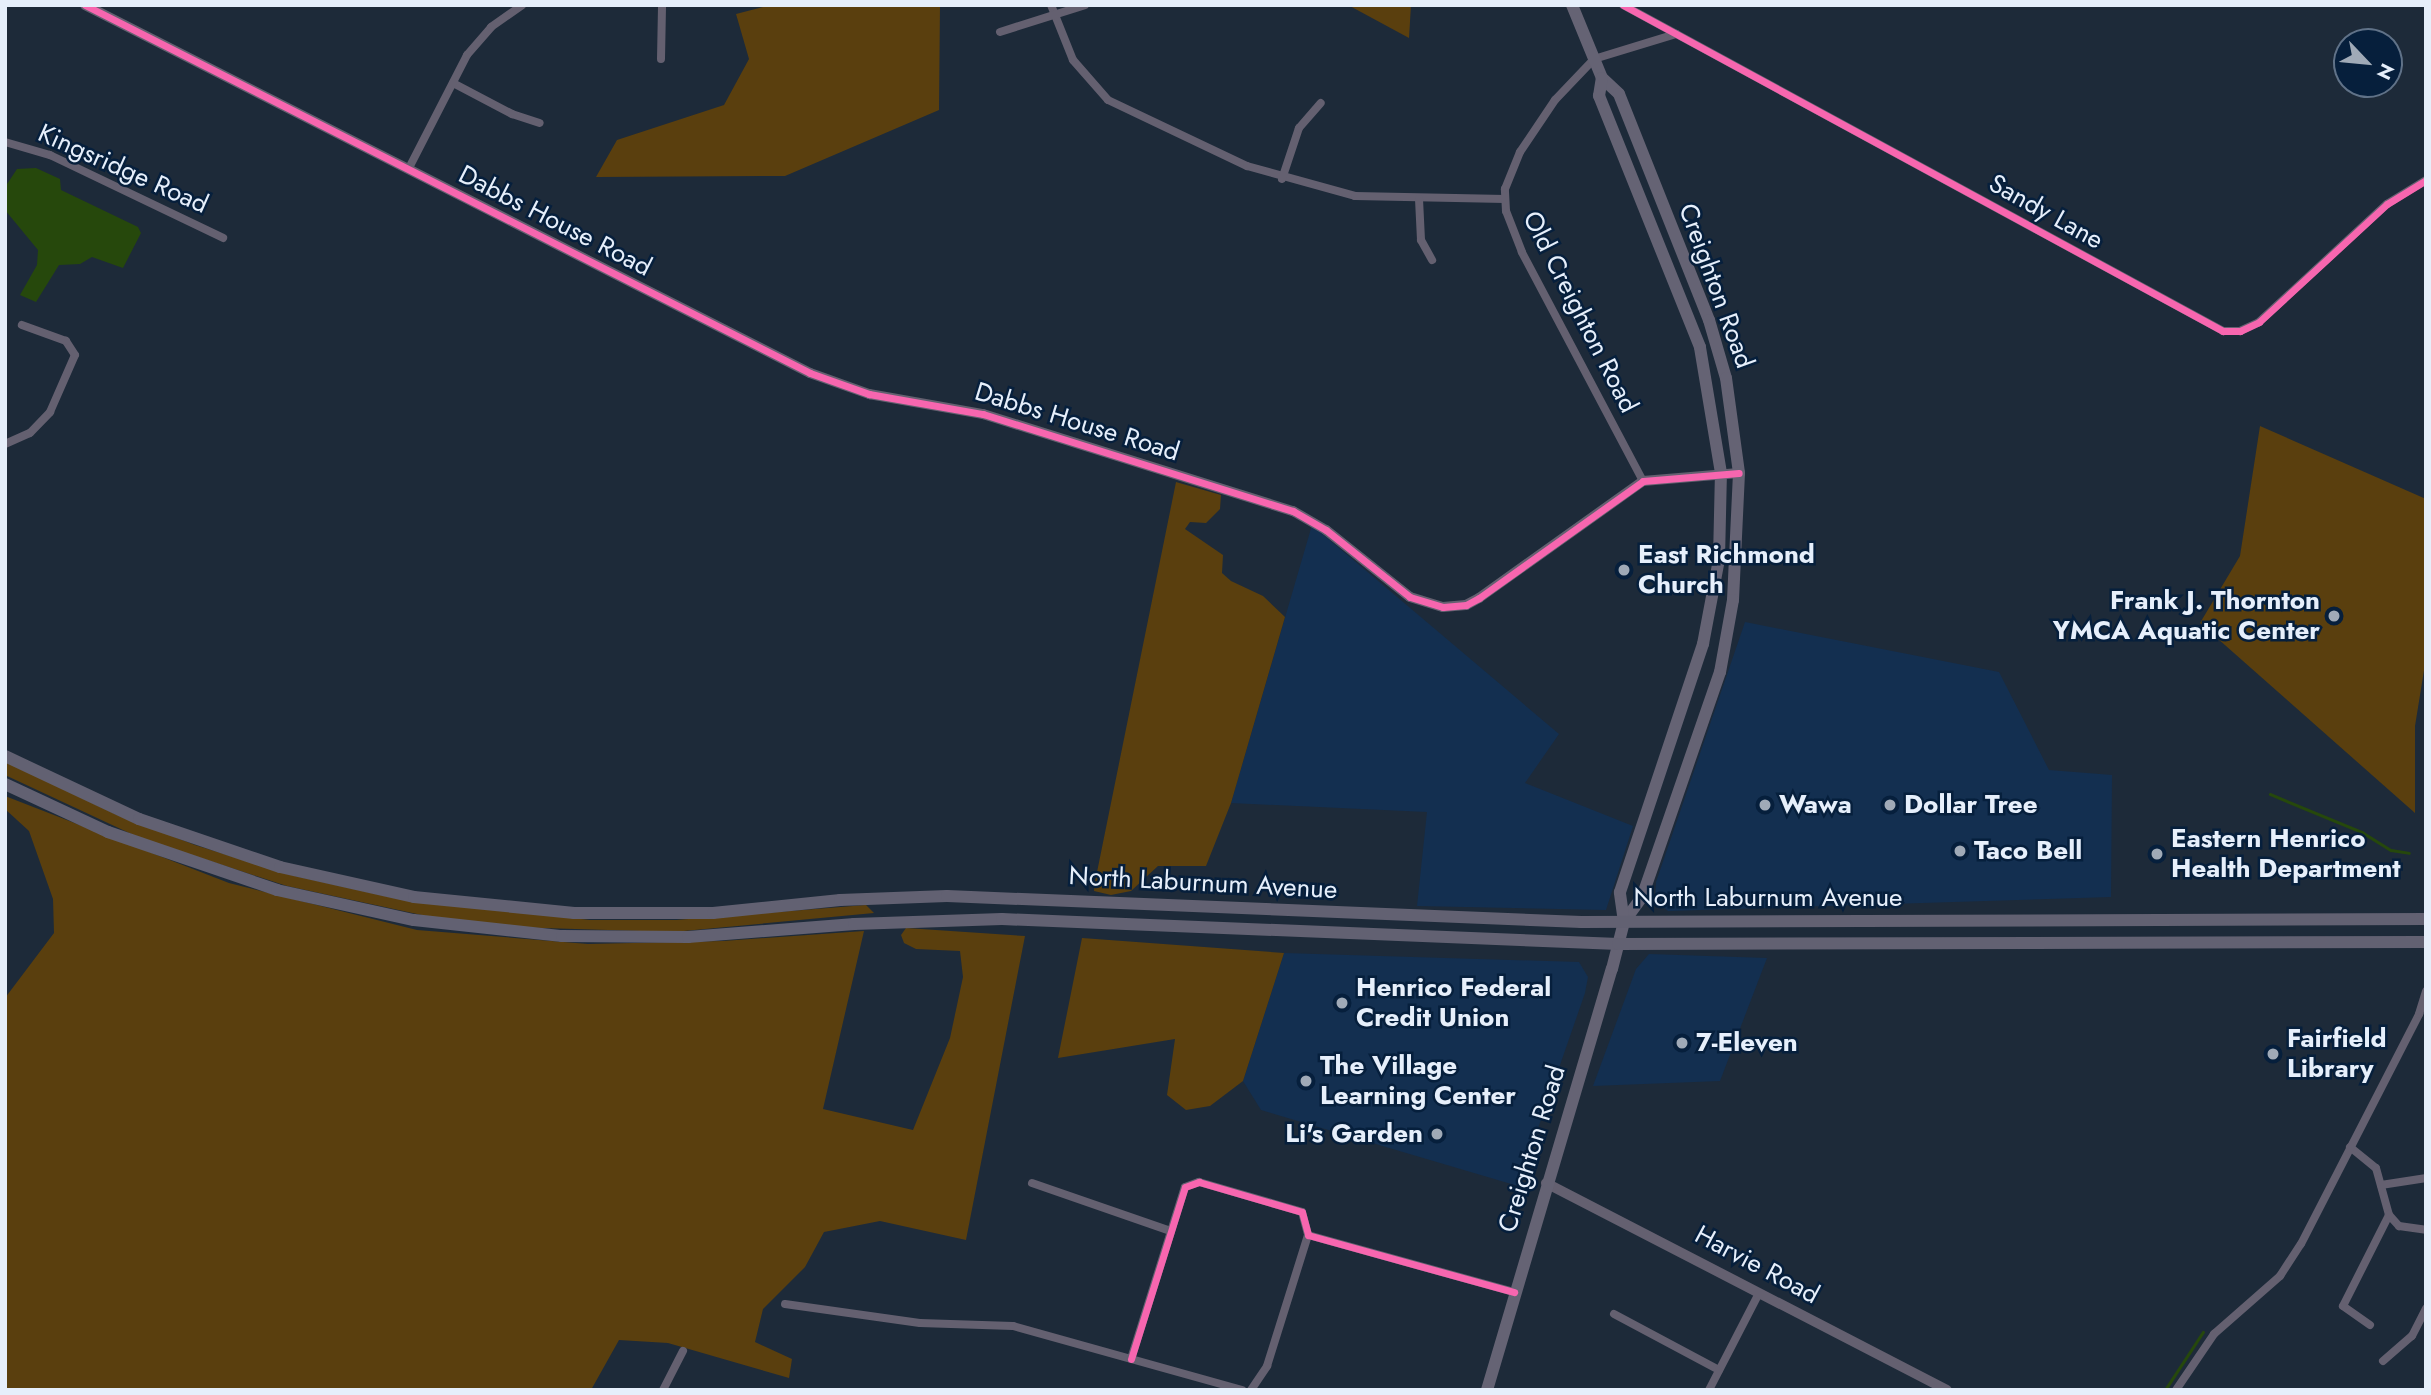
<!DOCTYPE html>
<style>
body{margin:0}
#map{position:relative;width:2431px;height:1395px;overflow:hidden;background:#1d2a39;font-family:Jost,sans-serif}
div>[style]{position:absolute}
.built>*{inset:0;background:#132f50}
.green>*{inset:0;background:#5a3f0e}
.water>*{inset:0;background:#26480c}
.stream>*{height:2.5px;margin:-1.25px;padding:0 1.25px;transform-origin:1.25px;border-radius:1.25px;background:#26480c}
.minor>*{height:8px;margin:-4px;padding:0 4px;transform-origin:4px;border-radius:4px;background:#646070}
.tertiary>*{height:10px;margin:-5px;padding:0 5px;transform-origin:5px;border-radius:5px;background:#646070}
.secondary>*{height:12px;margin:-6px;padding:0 6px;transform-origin:6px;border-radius:6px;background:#656374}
.primary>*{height:12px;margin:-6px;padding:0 6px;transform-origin:6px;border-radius:6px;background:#626172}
.cycleway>*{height:7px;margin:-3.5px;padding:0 3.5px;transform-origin:3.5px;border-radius:3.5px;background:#f766af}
.dots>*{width:19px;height:19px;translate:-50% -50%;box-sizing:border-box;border:4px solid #061f3c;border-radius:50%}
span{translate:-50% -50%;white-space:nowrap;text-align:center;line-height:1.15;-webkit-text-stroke:5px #061f3c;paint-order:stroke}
.street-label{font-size:26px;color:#e6effb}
.poi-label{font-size:26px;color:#e6effb;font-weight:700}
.left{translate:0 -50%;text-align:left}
.right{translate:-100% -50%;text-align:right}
.frame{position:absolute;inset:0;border:7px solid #e6effb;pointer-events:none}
.north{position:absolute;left:2333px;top:28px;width:70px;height:70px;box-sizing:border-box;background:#061f3c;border:2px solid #607288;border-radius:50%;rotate:116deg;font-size:19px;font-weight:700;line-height:28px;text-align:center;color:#e6effb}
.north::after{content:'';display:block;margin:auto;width:24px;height:32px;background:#a0aab7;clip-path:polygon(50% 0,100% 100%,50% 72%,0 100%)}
</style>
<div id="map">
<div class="built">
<i style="clip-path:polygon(1312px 525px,1559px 734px,1525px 783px,1633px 826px,1606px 910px,1417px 906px,1427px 812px,1231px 803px)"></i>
<i style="clip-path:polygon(1745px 622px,1999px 672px,2049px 770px,2112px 775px,2111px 897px,1668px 911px,1655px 900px,1656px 882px)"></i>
<i style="clip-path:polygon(1284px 953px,1579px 962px,1588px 977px,1585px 993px,1518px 1186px,1261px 1110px,1243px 1081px)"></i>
<i style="clip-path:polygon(1649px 954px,1767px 958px,1720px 1081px,1593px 1086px,1636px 969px)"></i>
</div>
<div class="green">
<i style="clip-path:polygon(771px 5px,940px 5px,939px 110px,785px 176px,596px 177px,617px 140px,724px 105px,749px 59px,736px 14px)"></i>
<i style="clip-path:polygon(1348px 5px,1411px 5px,1409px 38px)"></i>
<i style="clip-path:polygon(2260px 426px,2426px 499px,2426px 658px,2415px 726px,2415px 813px,2200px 623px,2240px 556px)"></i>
<i style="clip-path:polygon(1176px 482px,1221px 495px,1220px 509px,1206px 523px,1190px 522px,1185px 529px,1223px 555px,1222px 573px,1231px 581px,1263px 596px,1285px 617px,1231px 803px,1206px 866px,1158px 866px,1131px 891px,1111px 895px,1094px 891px,1095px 882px)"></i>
<i style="clip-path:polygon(5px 761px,115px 814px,195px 845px,295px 876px,394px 898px,590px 920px,676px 920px,866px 905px,874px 913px,673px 932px,510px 927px,431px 917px,287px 886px,140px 838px,5px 775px)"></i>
<i style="clip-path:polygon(5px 796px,229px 883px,417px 930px,588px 944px,723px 941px,864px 931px,823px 1109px,913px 1130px,950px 1038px,963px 977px,960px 951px,916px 949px,904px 943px,901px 935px,906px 928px,1025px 936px,966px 1240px,880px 1221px,824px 1232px,805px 1267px,763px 1309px,755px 1342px,792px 1359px,789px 1378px,668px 1343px,619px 1340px,591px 1390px,5px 1390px,5px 998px,54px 933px,53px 899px,29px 831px,5px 809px)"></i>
<i style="clip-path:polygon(1082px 938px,1284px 953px,1243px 1081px,1210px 1106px,1186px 1110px,1167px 1095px,1175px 1039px,1058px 1058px)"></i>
</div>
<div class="water">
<i style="clip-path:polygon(36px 168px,60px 179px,61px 190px,138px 227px,141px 233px,123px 268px,92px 257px,80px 264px,59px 265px,36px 302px,20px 295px,37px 265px,38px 250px,5px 210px,5px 187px,17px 169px)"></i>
</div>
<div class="stream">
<i style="left:2270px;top:794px;width:100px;rotate:22.4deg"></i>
<i style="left:2362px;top:832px;width:34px;rotate:32deg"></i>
<i style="left:2391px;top:850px;width:18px;rotate:9deg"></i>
<i style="left:2165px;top:1390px;width:69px;rotate:-56.8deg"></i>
</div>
<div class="minor">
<i style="left:1051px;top:5px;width:59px;rotate:68.2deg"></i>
<i style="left:1073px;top:60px;width:53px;rotate:48.8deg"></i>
<i style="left:1108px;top:100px;width:154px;rotate:25.4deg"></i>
<i style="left:1247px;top:166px;width:112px;rotate:15.5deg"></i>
<i style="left:1355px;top:196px;width:150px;rotate:1.1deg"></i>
<i style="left:1623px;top:5px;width:683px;rotate:28.52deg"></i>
<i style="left:2223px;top:331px;width:17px"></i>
<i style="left:2240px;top:331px;width:21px;rotate:-25deg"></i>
<i style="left:2259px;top:322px;width:174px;rotate:-42.7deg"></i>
<i style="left:2387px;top:204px;width:46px;rotate:-31.6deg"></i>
<i style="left:1000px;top:32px;width:89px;rotate:-17.6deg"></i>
<i style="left:661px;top:59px;width:54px;rotate:-88.9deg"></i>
<i style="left:453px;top:83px;width:67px;rotate:27.7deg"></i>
<i style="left:512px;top:114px;width:29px;rotate:18deg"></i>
<i style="left:5px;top:142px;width:47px;rotate:16.1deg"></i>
<i style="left:50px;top:155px;width:192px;rotate:25.6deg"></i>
<i style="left:409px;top:168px;width:127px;rotate:-62.8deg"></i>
<i style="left:467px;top:55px;width:37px;rotate:-49deg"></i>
<i style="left:491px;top:27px;width:38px;rotate:-35deg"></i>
<i style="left:1282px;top:179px;width:54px;rotate:-71.6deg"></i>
<i style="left:1299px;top:128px;width:33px;rotate:-49deg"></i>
<i style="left:1419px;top:199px;width:41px;rotate:87.2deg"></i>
<i style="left:1421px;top:240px;width:23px;rotate:61deg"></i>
<i style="left:5px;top:444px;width:27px;rotate:-24deg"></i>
<i style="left:30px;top:433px;width:29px;rotate:-46deg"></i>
<i style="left:50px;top:412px;width:62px;rotate:-66.3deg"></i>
<i style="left:75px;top:355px;width:17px;rotate:-123deg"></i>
<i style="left:66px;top:341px;width:47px;rotate:-160deg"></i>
<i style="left:1643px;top:481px;width:259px;rotate:-117.9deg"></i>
<i style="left:1522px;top:252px;width:44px;rotate:-111.3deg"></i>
<i style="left:1506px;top:211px;width:22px;rotate:-93deg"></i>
<i style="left:1505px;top:189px;width:40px;rotate:-68deg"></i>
<i style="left:1520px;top:152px;width:63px;rotate:-56.1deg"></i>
<i style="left:1555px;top:100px;width:57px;rotate:-46.4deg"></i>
<i style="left:1594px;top:59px;width:86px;rotate:-17deg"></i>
<i style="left:2350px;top:1147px;width:33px;rotate:39deg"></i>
<i style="left:2376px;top:1168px;width:49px;rotate:74.5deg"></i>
<i style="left:2389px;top:1215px;width:15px;rotate:48deg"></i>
<i style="left:2399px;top:1226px;width:27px;rotate:8deg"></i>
<i style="left:1032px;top:1183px;width:147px;rotate:19.1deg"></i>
<i style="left:2381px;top:1185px;width:46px;rotate:-8.8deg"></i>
<i style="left:785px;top:1304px;width:136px;rotate:8deg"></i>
<i style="left:920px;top:1323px;width:93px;rotate:1.8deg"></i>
<i style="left:1013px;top:1326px;width:238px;rotate:15.6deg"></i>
<i style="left:1614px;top:1314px;width:119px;rotate:28.1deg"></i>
<i style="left:2370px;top:1325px;width:33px;rotate:-145deg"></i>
<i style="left:2343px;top:1306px;width:102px;rotate:-63.2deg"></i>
<i style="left:1131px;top:1359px;width:180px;rotate:-72.6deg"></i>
<i style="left:1185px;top:1187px;width:15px;rotate:-20deg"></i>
<i style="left:1199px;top:1182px;width:107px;rotate:16.2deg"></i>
<i style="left:1302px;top:1212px;width:24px;rotate:75deg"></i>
<i style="left:1308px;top:1235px;width:214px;rotate:15.5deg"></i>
<i style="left:2383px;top:1361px;width:38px;rotate:-41deg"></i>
<i style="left:2412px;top:1336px;width:31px;rotate:-63deg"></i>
<i style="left:663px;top:1390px;width:44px;rotate:-62.9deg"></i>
<i style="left:1251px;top:1390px;width:29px;rotate:-56deg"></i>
<i style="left:1267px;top:1366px;width:137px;rotate:-72.6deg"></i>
<i style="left:1709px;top:1390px;width:109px;rotate:-62.7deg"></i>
<i style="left:2176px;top:1390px;width:68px;rotate:-55.8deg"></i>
<i style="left:2214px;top:1334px;width:88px;rotate:-41.3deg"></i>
<i style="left:2280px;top:1276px;width:38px;rotate:-57deg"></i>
<i style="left:2301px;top:1244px;width:259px;rotate:-62.8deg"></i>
<i style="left:2419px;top:1014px;width:24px;rotate:-73deg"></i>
</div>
<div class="tertiary">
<i style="left:85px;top:5px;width:813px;rotate:26.91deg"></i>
<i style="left:810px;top:373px;width:63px;rotate:19.6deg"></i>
<i style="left:869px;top:394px;width:116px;rotate:10deg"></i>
<i style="left:983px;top:414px;width:325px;rotate:17.4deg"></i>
<i style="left:1293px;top:511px;width:38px;rotate:30deg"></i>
<i style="left:1326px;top:530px;width:107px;rotate:38.6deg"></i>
<i style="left:1410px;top:597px;width:34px;rotate:17deg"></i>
<i style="left:1443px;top:607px;width:23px;rotate:-5deg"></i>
<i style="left:1466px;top:605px;width:15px;rotate:-28deg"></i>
<i style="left:1479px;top:598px;width:201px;rotate:-35.5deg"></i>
<i style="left:1643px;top:481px;width:96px;rotate:-4.8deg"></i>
<i style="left:1546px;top:1183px;width:451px;rotate:27.3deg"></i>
</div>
<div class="secondary">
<i style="left:1572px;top:5px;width:79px;rotate:67.7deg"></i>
<i style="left:1602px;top:78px;width:23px;rotate:43deg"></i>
<i style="left:1619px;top:94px;width:243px;rotate:68.3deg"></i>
<i style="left:1709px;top:320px;width:60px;rotate:73.7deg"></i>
<i style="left:1726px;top:378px;width:96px;rotate:82.2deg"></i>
<i style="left:1739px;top:473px;width:127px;rotate:92.7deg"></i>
<i style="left:1733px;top:600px;width:73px;rotate:100.2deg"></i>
<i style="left:1720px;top:672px;width:238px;rotate:109.1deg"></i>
<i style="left:1642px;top:897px;width:31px;rotate:126deg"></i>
<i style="left:1487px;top:1390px;width:439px;rotate:-73.5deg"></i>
<i style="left:1612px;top:969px;width:49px;rotate:-75.7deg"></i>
<i style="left:1624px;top:922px;width:30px;rotate:-98deg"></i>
<i style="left:1620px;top:892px;width:262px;rotate:-71.5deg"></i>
<i style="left:1703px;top:644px;width:86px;rotate:-79.3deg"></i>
<i style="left:1719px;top:559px;width:86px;rotate:-88.7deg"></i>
<i style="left:1721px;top:473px;width:128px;rotate:-99.5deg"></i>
<i style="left:1700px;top:347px;width:271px;rotate:-111.9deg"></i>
<i style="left:1599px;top:96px;width:18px;rotate:-81deg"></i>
</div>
<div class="primary">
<i style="left:5px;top:756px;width:148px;rotate:25.2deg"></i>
<i style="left:139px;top:819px;width:149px;rotate:18.8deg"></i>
<i style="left:280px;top:867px;width:137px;rotate:12.6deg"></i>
<i style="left:414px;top:897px;width:161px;rotate:5.7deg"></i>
<i style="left:574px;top:913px;width:139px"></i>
<i style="left:713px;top:913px;width:128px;rotate:-5.8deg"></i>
<i style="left:840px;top:900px;width:107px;rotate:-2.1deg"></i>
<i style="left:947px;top:896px;width:635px;rotate:2.35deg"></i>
<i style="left:1581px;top:922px;width:845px;rotate:-0.2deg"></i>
<i style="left:5px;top:784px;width:114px;rotate:25deg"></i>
<i style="left:108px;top:832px;width:179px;rotate:18.9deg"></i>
<i style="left:277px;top:890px;width:140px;rotate:12.4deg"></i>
<i style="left:414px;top:920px;width:149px;rotate:6.2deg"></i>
<i style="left:562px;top:936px;width:126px;rotate:0.5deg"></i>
<i style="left:688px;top:937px;width:167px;rotate:-4.5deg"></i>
<i style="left:854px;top:924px;width:148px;rotate:-1.9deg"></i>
<i style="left:1002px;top:919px;width:617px;rotate:2.32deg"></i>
<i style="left:1618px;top:944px;width:808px;rotate:-0.14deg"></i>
</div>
<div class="cycleway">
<i style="left:85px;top:5px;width:813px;rotate:26.91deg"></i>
<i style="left:810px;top:373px;width:63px;rotate:19.6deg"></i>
<i style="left:869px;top:394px;width:116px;rotate:10deg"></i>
<i style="left:983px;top:414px;width:325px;rotate:17.4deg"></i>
<i style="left:1293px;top:511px;width:38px;rotate:30deg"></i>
<i style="left:1326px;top:530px;width:107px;rotate:38.6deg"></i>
<i style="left:1410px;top:597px;width:34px;rotate:17deg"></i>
<i style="left:1443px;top:607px;width:23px;rotate:-5deg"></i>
<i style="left:1466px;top:605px;width:15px;rotate:-28deg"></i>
<i style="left:1479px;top:598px;width:201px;rotate:-35.5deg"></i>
<i style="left:1643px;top:481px;width:96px;rotate:-4.8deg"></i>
<i style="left:1623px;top:5px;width:683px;rotate:28.52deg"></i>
<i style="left:2223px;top:331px;width:17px"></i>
<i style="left:2240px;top:331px;width:21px;rotate:-25deg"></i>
<i style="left:2259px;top:322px;width:174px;rotate:-42.7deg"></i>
<i style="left:2387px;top:204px;width:46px;rotate:-31.6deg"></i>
<i style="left:1131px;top:1359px;width:180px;rotate:-72.6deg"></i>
<i style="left:1185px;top:1187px;width:15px;rotate:-20deg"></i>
<i style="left:1199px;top:1182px;width:107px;rotate:16.2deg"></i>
<i style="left:1302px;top:1212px;width:24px;rotate:75deg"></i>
<i style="left:1308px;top:1235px;width:214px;rotate:15.5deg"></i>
</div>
<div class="dots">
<i style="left:1624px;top:570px;background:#a0aab7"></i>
<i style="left:2334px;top:616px;background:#a0aab7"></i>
<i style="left:1765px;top:805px;background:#a0aab7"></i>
<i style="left:1890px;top:805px;background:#a0aab7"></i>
<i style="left:1960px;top:851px;background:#a0aab7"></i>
<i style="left:2157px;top:854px;background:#a0aab7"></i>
<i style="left:1342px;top:1003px;background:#a0aab7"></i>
<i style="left:1682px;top:1043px;background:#a0aab7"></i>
<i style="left:2273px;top:1054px;background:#a0aab7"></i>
<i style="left:1306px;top:1081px;background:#a0aab7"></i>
<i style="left:1437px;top:1134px;background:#a0aab7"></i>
</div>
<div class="street-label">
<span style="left:123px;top:169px;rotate:24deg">Kingsridge Road</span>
<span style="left:2046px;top:212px;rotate:29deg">Sandy Lane</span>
<span style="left:555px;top:221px;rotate:27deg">Dabbs House Road</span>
<span style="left:1716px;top:286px;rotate:70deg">Creighton Road</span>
<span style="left:1580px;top:312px;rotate:63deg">Old Creighton Road</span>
<span style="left:1077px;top:422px;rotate:17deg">Dabbs House Road</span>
<span style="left:1203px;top:883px;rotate:3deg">North Laburnum Avenue</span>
<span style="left:1768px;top:898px">North Laburnum Avenue</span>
<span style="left:1532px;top:1149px;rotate:-73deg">Creighton Road</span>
<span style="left:1757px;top:1265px;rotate:28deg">Harvie Road</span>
</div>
<div class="poi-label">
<span class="left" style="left:1638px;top:570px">East Richmond<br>Church</span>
<span class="right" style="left:2320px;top:616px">Frank J. Thornton<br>YMCA Aquatic Center</span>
<span class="left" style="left:1779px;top:805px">Wawa</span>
<span class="left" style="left:1904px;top:805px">Dollar Tree</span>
<span class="left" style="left:2171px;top:854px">Eastern Henrico<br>Health Department</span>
<span class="left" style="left:1974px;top:851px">Taco Bell</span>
<span class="left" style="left:1356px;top:1003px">Henrico Federal<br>Credit Union</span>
<span class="left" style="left:2287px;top:1054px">Fairfield<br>Library</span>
<span class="left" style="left:1696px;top:1043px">7-Eleven</span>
<span class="left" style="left:1320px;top:1081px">The Village<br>Learning Center</span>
<span class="right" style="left:1423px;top:1134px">Li's Garden</span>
</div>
<div class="frame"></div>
<div class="north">N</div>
</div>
